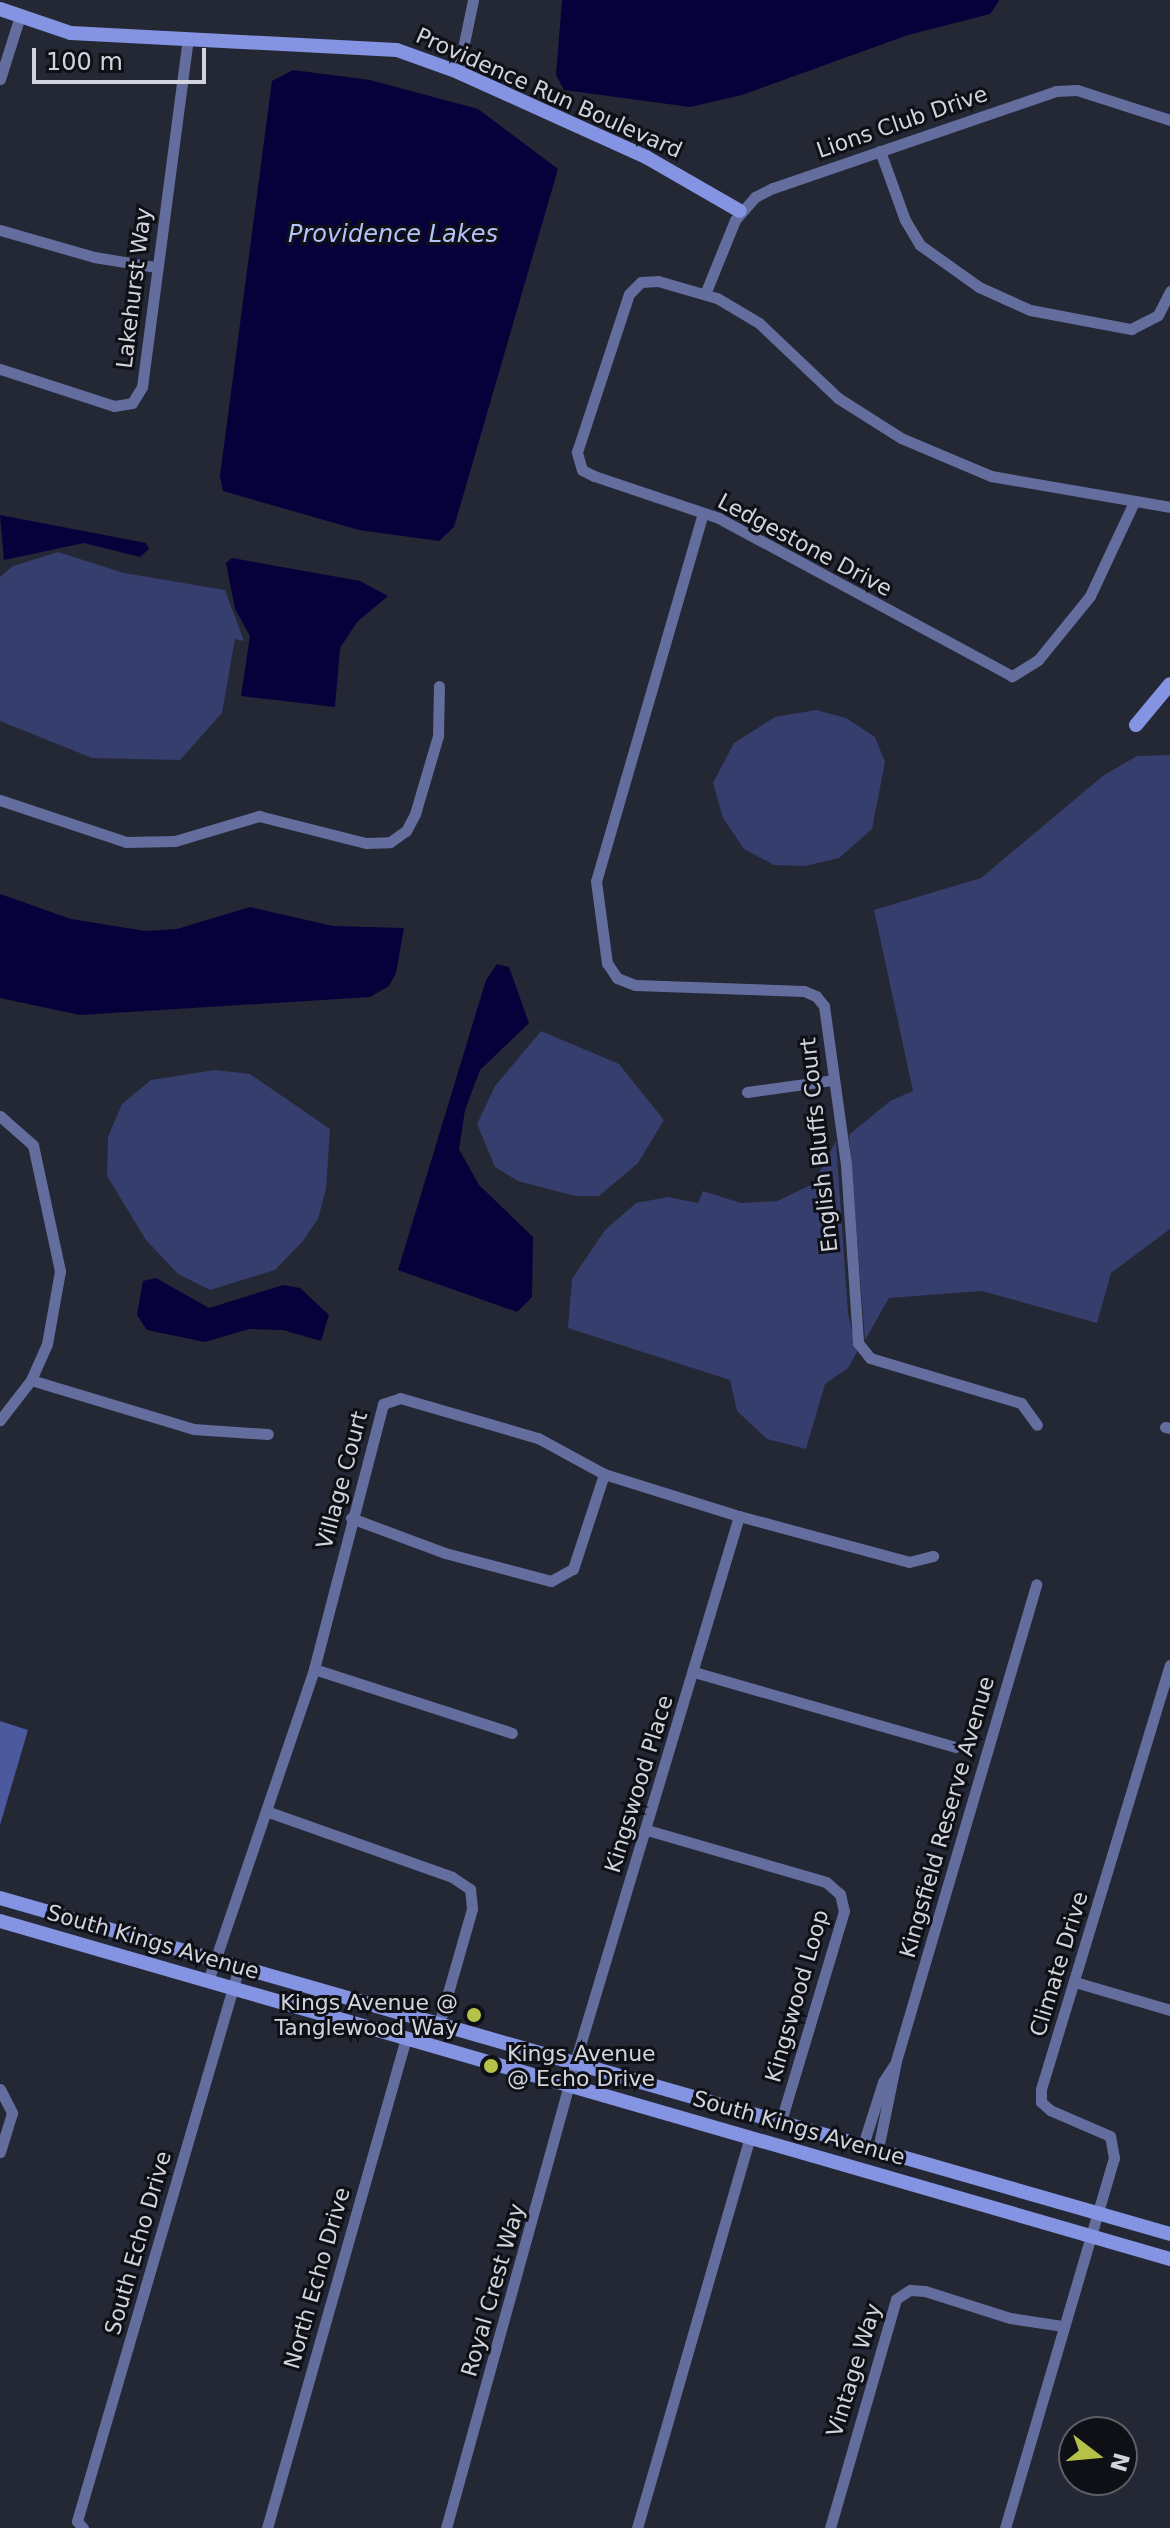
<!DOCTYPE html>
<style>
body{margin:0}
#map{position:relative;width:1170px;height:2528px;overflow:hidden;background:#242734;font-family:"DejaVu Sans",sans-serif}
div>[style]{position:absolute}
.green>*{inset:0;background:#353e6d}
.forest>*{inset:0;background:#4d599d}
.water>*{inset:0;background:#07003b}
.street>*{height:11px;margin:-5.5px;padding:0 5.5px;transform-origin:5.5px;border-radius:5.5px;background:#636d9e}
.secondary>*{height:14px;margin:-7px;padding:0 7px;transform-origin:7px;border-radius:7px;background:#8494e2}
.dots>*{width:22px;height:22px;translate:-50% -50%;box-sizing:border-box;border:4px solid #0f1016;border-radius:50%}
span{translate:-50% -50%;white-space:nowrap;text-align:center;line-height:1.15;-webkit-text-stroke:6px #0f1016;paint-order:stroke}
.street-label{font-size:22px;color:#d2d4dd}
.poi-label{font-size:22px;color:#d2d4dd}
.right{translate:-100% -50%;text-align:right}
.left{translate:0 -50%;text-align:left}
.water-label{font-size:24px;color:#b4c2fd;font-style:italic}
.north{position:absolute;left:1058px;top:2416px;width:80px;height:80px;box-sizing:border-box;background:#0f1016;border:2px solid #5d5e66;border-radius:50%;rotate:106deg;font-size:22px;font-weight:700;line-height:32px;text-align:center;color:#d2d4dd}
.north::after{content:'';display:block;margin:auto;width:28px;height:36px;background:#b5c249;clip-path:polygon(50% 0,100% 100%,50% 72%,0 100%)}
.scale{position:absolute;left:32px;top:48px;width:174px;height:36px;box-sizing:border-box;border:4px solid #d2d4dd;border-top:0;padding-left:10px;font-size:24px;line-height:28px;white-space:nowrap;color:#d2d4dd;-webkit-text-stroke:6px #0f1016;paint-order:stroke}
</style>
<div id="map">
<div class="green">
<i style="clip-path:polygon(58px 552px,124px 573px,225px 590px,244px 641px,235px 639px,222px 713px,180px 760px,92px 758px,0 721px,0 577px,13px 566px)"></i>
<i style="clip-path:polygon(816px 710px,846px 718px,875px 737px,885px 762px,872px 829px,839px 858px,805px 866px,774px 865px,744px 849px,723px 818px,713px 783px,734px 743px,775px 717px)"></i>
<i style="clip-path:polygon(1170px 755px,1170px 1229px,1111px 1273px,1097px 1323px,982px 1291px,889px 1298px,865px 1340px,849px 1135px,890px 1101px,913px 1091px,874px 910px,981px 878px,1104px 775px,1137px 756px)"></i>
<i style="clip-path:polygon(541px 1031px,619px 1064px,664px 1120px,638px 1163px,599px 1196px,575px 1196px,518px 1181px,495px 1167px,477px 1124px,495px 1086px)"></i>
<i style="clip-path:polygon(215px 1070px,250px 1074px,330px 1129px,326px 1189px,318px 1219px,302px 1242px,275px 1270px,210px 1290px,178px 1274px,146px 1240px,107px 1176px,108px 1137px,122px 1104px,151px 1080px)"></i>
<i style="clip-path:polygon(836px 1141px,848px 1313px,857px 1352px,848px 1368px,825px 1384px,806px 1449px,767px 1439px,737px 1411px,730px 1380px,568px 1328px,572px 1279px,605px 1230px,636px 1203px,668px 1197px,698px 1203px,703px 1191px,741px 1203px,777px 1201px,813px 1184px)"></i>
</div>
<div class="forest">
<i style="clip-path:polygon(0 1721px,28px 1730px,0 1825px)"></i>
</div>
<div class="water">
<i style="clip-path:polygon(562px 0,998px 0,999px 1px,990px 14px,908px 35px,742px 95px,690px 107px,564px 90px,556px 75px)"></i>
<i style="clip-path:polygon(293px 70px,370px 80px,478px 109px,558px 169px,454px 527px,439px 541px,359px 530px,223px 491px,220px 476px,272px 81px)"></i>
<i style="clip-path:polygon(0 515px,146px 543px,149px 549px,140px 557px,84px 543px,4px 560px)"></i>
<i style="clip-path:polygon(232px 558px,360px 581px,388px 596px,357px 622px,340px 648px,335px 707px,241px 696px,250px 636px,235px 609px,226px 563px)"></i>
<i style="clip-path:polygon(0 894px,71px 919px,145px 931px,177px 929px,250px 907px,333px 926px,404px 928px,396px 973px,389px 986px,370px 997px,80px 1015px,0 998px)"></i>
<i style="clip-path:polygon(497px 964px,509px 967px,529px 1023px,480px 1070px,465px 1110px,459px 1149px,479px 1185px,533px 1237px,532px 1297px,517px 1312px,398px 1270px,486px 980px)"></i>
<i style="clip-path:polygon(156px 1278px,209px 1308px,283px 1285px,300px 1288px,329px 1315px,321px 1341px,283px 1330px,249px 1329px,205px 1342px,147px 1330px,137px 1315px,143px 1281px)"></i>
</div>
<div class="street">
<i style="left:458px;top:72px;width:74px;rotate:-78.2deg"></i>
<i style="left:0;top:79px;width:63px;rotate:-72.4deg"></i>
<i style="left:880px;top:151px;width:73px;rotate:70.1deg"></i>
<i style="left:905px;top:220px;width:29px;rotate:59deg"></i>
<i style="left:920px;top:245px;width:72px;rotate:35.4deg"></i>
<i style="left:979px;top:287px;width:56px;rotate:24.3deg"></i>
<i style="left:1030px;top:310px;width:103px;rotate:10.7deg"></i>
<i style="left:1131px;top:329px;width:30px;rotate:-27deg"></i>
<i style="left:1158px;top:315px;width:27px;rotate:-63deg"></i>
<i style="left:0;top:230px;width:98px;rotate:16deg"></i>
<i style="left:94px;top:257px;width:63px;rotate:9.2deg"></i>
<i style="left:705px;top:294px;width:80px;rotate:-67.9deg"></i>
<i style="left:735px;top:220px;width:30px;rotate:-49deg"></i>
<i style="left:755px;top:197px;width:20px;rotate:-27deg"></i>
<i style="left:773px;top:188px;width:299px;rotate:-18.9deg"></i>
<i style="left:1056px;top:91px;width:21px;rotate:-3deg"></i>
<i style="left:1077px;top:90px;width:98px;rotate:17.9deg"></i>
<i style="left:0;top:369px;width:120px;rotate:18deg"></i>
<i style="left:114px;top:406px;width:18px;rotate:-9deg"></i>
<i style="left:132px;top:403px;width:19px;rotate:-58deg"></i>
<i style="left:142px;top:387px;width:351px;rotate:-82.5deg"></i>
<i style="left:1134px;top:502px;width:104px;rotate:115.1deg"></i>
<i style="left:1090px;top:596px;width:82px;rotate:129.1deg"></i>
<i style="left:1038px;top:660px;width:31px;rotate:148deg"></i>
<i style="left:1012px;top:676px;width:333px;rotate:-151.7deg"></i>
<i style="left:719px;top:518px;width:132px;rotate:-161.4deg"></i>
<i style="left:594px;top:476px;width:13px;rotate:-153deg"></i>
<i style="left:582px;top:470px;width:19px;rotate:-106deg"></i>
<i style="left:577px;top:452px;width:166px;rotate:-71.8deg"></i>
<i style="left:629px;top:294px;width:17px;rotate:-45deg"></i>
<i style="left:641px;top:282px;width:17px;rotate:-3deg"></i>
<i style="left:658px;top:281px;width:61px;rotate:16.1deg"></i>
<i style="left:717px;top:298px;width:49px;rotate:30.8deg"></i>
<i style="left:759px;top:323px;width:109px;rotate:43.5deg"></i>
<i style="left:838px;top:398px;width:75px;rotate:32.4deg"></i>
<i style="left:901px;top:438px;width:98px;rotate:22.9deg"></i>
<i style="left:991px;top:476px;width:182px;rotate:9.8deg"></i>
<i style="left:703px;top:513px;width:383px;rotate:106.2deg"></i>
<i style="left:596px;top:881px;width:83px;rotate:82.4deg"></i>
<i style="left:607px;top:963px;width:18px;rotate:56deg"></i>
<i style="left:617px;top:978px;width:19px;rotate:21deg"></i>
<i style="left:635px;top:985px;width:169px;rotate:2deg"></i>
<i style="left:804px;top:991px;width:13px;rotate:23deg"></i>
<i style="left:816px;top:996px;width:13px;rotate:51deg"></i>
<i style="left:824px;top:1006px;width:161px;rotate:82.1deg"></i>
<i style="left:846px;top:1165px;width:178px;rotate:86.1deg"></i>
<i style="left:858px;top:1343px;width:19px;rotate:51deg"></i>
<i style="left:870px;top:1358px;width:158px;rotate:16.6deg"></i>
<i style="left:1021px;top:1403px;width:27px;rotate:54deg"></i>
<i style="left:0;top:800px;width:133px;rotate:18.4deg"></i>
<i style="left:126px;top:842px;width:49px;rotate:-1.2deg"></i>
<i style="left:175px;top:841px;width:88px;rotate:-16.6deg"></i>
<i style="left:259px;top:816px;width:110px;rotate:14.2deg"></i>
<i style="left:366px;top:843px;width:24px;rotate:-2deg"></i>
<i style="left:390px;top:842px;width:19px;rotate:-35deg"></i>
<i style="left:406px;top:831px;width:19px;rotate:-62deg"></i>
<i style="left:415px;top:814px;width:81px;rotate:-73.6deg"></i>
<i style="left:438px;top:736px;width:50px;rotate:-88.9deg"></i>
<i style="left:747px;top:1092px;width:88px;rotate:-7.9deg"></i>
<i style="left:0;top:1116px;width:44px;rotate:41.3deg"></i>
<i style="left:33px;top:1145px;width:129px;rotate:77.9deg"></i>
<i style="left:60px;top:1271px;width:74px;rotate:100.1deg"></i>
<i style="left:47px;top:1344px;width:39px;rotate:114deg"></i>
<i style="left:31px;top:1380px;width:51px;rotate:127.8deg"></i>
<i style="left:31px;top:1380px;width:169px;rotate:16.8deg"></i>
<i style="left:193px;top:1429px;width:75px;rotate:3.8deg"></i>
<i style="left:1165px;top:1427px;width:5px;rotate:11deg"></i>
<i style="left:351px;top:1518px;width:100px;rotate:20.4deg"></i>
<i style="left:445px;top:1553px;width:110px;rotate:14.8deg"></i>
<i style="left:551px;top:1581px;width:25px;rotate:-29deg"></i>
<i style="left:573px;top:1569px;width:100px;rotate:-71.9deg"></i>
<i style="left:314px;top:1669px;width:208px;rotate:17.9deg"></i>
<i style="left:694px;top:1672px;width:272px;rotate:16deg"></i>
<i style="left:266px;top:1811px;width:197px;rotate:19.5deg"></i>
<i style="left:452px;top:1877px;width:22px;rotate:34deg"></i>
<i style="left:470px;top:1889px;width:20px;rotate:84deg"></i>
<i style="left:472px;top:1909px;width:120px;rotate:106deg"></i>
<i style="left:647px;top:1830px;width:186px;rotate:16.2deg"></i>
<i style="left:826px;top:1882px;width:18px;rotate:41deg"></i>
<i style="left:840px;top:1894px;width:17px;rotate:77deg"></i>
<i style="left:844px;top:1911px;width:219px;rotate:106.7deg"></i>
<i style="left:208px;top:1981px;width:330px;rotate:-71.2deg"></i>
<i style="left:314px;top:1669px;width:274px;rotate:-75.4deg"></i>
<i style="left:383px;top:1404px;width:18px;rotate:-19deg"></i>
<i style="left:400px;top:1398px;width:144px;rotate:16.2deg"></i>
<i style="left:538px;top:1438px;width:75px;rotate:28.6deg"></i>
<i style="left:604px;top:1474px;width:141px;rotate:17.3deg"></i>
<i style="left:739px;top:1516px;width:176px;rotate:15.1deg"></i>
<i style="left:909px;top:1562px;width:25px;rotate:-14deg"></i>
<i style="left:1075px;top:1982px;width:99px;rotate:16.4deg"></i>
<i style="left:0;top:2089px;width:27px;rotate:63deg"></i>
<i style="left:12px;top:2113px;width:41px;rotate:107.1deg"></i>
<i style="left:863px;top:2145px;width:66px;rotate:-72.4deg"></i>
<i style="left:883px;top:2082px;width:20px;rotate:-57deg"></i>
<i style="left:878px;top:2149px;width:90px;rotate:-78.4deg"></i>
<i style="left:896px;top:2061px;width:497px;rotate:-73.6deg"></i>
<i style="left:83px;top:2528px;width:9px;rotate:-131deg"></i>
<i style="left:77px;top:2521px;width:577px;rotate:-73.7deg"></i>
<i style="left:267px;top:2528px;width:509px;rotate:-74.16deg"></i>
<i style="left:446px;top:2528px;width:484px;rotate:-74.5deg"></i>
<i style="left:575px;top:2062px;width:570px;rotate:-73.28deg"></i>
<i style="left:637px;top:2528px;width:407px;rotate:-73.9deg"></i>
<i style="left:830px;top:2528px;width:238px;rotate:-73.9deg"></i>
<i style="left:896px;top:2299px;width:17px;rotate:-33deg"></i>
<i style="left:910px;top:2290px;width:15px;rotate:4deg"></i>
<i style="left:925px;top:2291px;width:89px;rotate:17.6deg"></i>
<i style="left:1010px;top:2318px;width:54px;rotate:8.6deg"></i>
<i style="left:1005px;top:2528px;width:386px;rotate:-73.6deg"></i>
<i style="left:1114px;top:2158px;width:22px;rotate:-100deg"></i>
<i style="left:1110px;top:2136px;width:65px;rotate:-156.6deg"></i>
<i style="left:1050px;top:2110px;width:12px;rotate:-138deg"></i>
<i style="left:1041px;top:2102px;width:13px;rotate:-90deg"></i>
<i style="left:1041px;top:2089px;width:443px;rotate:-73.1deg"></i>
</div>
<div class="secondary">
<i style="left:0;top:9px;width:75px;rotate:18.7deg"></i>
<i style="left:71px;top:33px;width:326px;rotate:3deg"></i>
<i style="left:397px;top:50px;width:65px;rotate:19.8deg"></i>
<i style="left:458px;top:72px;width:206px;rotate:24.3deg"></i>
<i style="left:646px;top:157px;width:108px;rotate:29.9deg"></i>
<i style="left:1136px;top:725px;width:53px;rotate:-50.3deg"></i>
<i style="left:0;top:1898px;width:1217px;rotate:16.02deg"></i>
<i style="left:0;top:1921px;width:1218px;rotate:16.11deg"></i>
</div>
<div class="dots">
<i style="left:474px;top:2015px;background:#b5c249"></i>
<i style="left:491px;top:2066px;background:#b5c249"></i>
</div>
<div class="street-label">
<span style="left:549px;top:93px;rotate:24deg">Providence Run Boulevard</span>
<span style="left:902px;top:122px;rotate:-19deg">Lions Club Drive</span>
<span style="left:134px;top:288px;rotate:-83deg">Lakehurst Way</span>
<span style="left:805px;top:545px;rotate:28deg">Ledgestone Drive</span>
<span style="left:819px;top:1145px;rotate:-96deg">English Bluffs Court</span>
<span style="left:342px;top:1480px;rotate:-75deg">Village Court</span>
<span style="left:639px;top:1784px;rotate:-73deg">Kingswood Place</span>
<span style="left:947px;top:1817px;rotate:-74deg">Kingsfield Reserve Avenue</span>
<span style="left:153px;top:1942px;rotate:16deg">South Kings Avenue</span>
<span style="left:1059px;top:1964px;rotate:-73deg">Climate Drive</span>
<span style="left:797px;top:1996px;rotate:-74deg">Kingswood Loop</span>
<span style="left:799px;top:2128px;rotate:16deg">South Kings Avenue</span>
<span style="left:138px;top:2243px;rotate:-74deg">South Echo Drive</span>
<span style="left:317px;top:2278px;rotate:-74deg">North Echo Drive</span>
<span style="left:493px;top:2290px;rotate:-74deg">Royal Crest Way</span>
<span style="left:854px;top:2370px;rotate:-73deg">Vintage Way</span>
</div>
<div class="poi-label">
<span class="right" style="left:458px;top:2015px">Kings Avenue @<br>Tanglewood Way</span>
<span class="left" style="left:507px;top:2066px">Kings Avenue<br>@ Echo Drive</span>
</div>
<div class="water-label">
<span style="left:393px;top:235px">Providence Lakes</span>
</div>
<div class="north">N</div>
<div class="scale">100 m</div>
</div>
